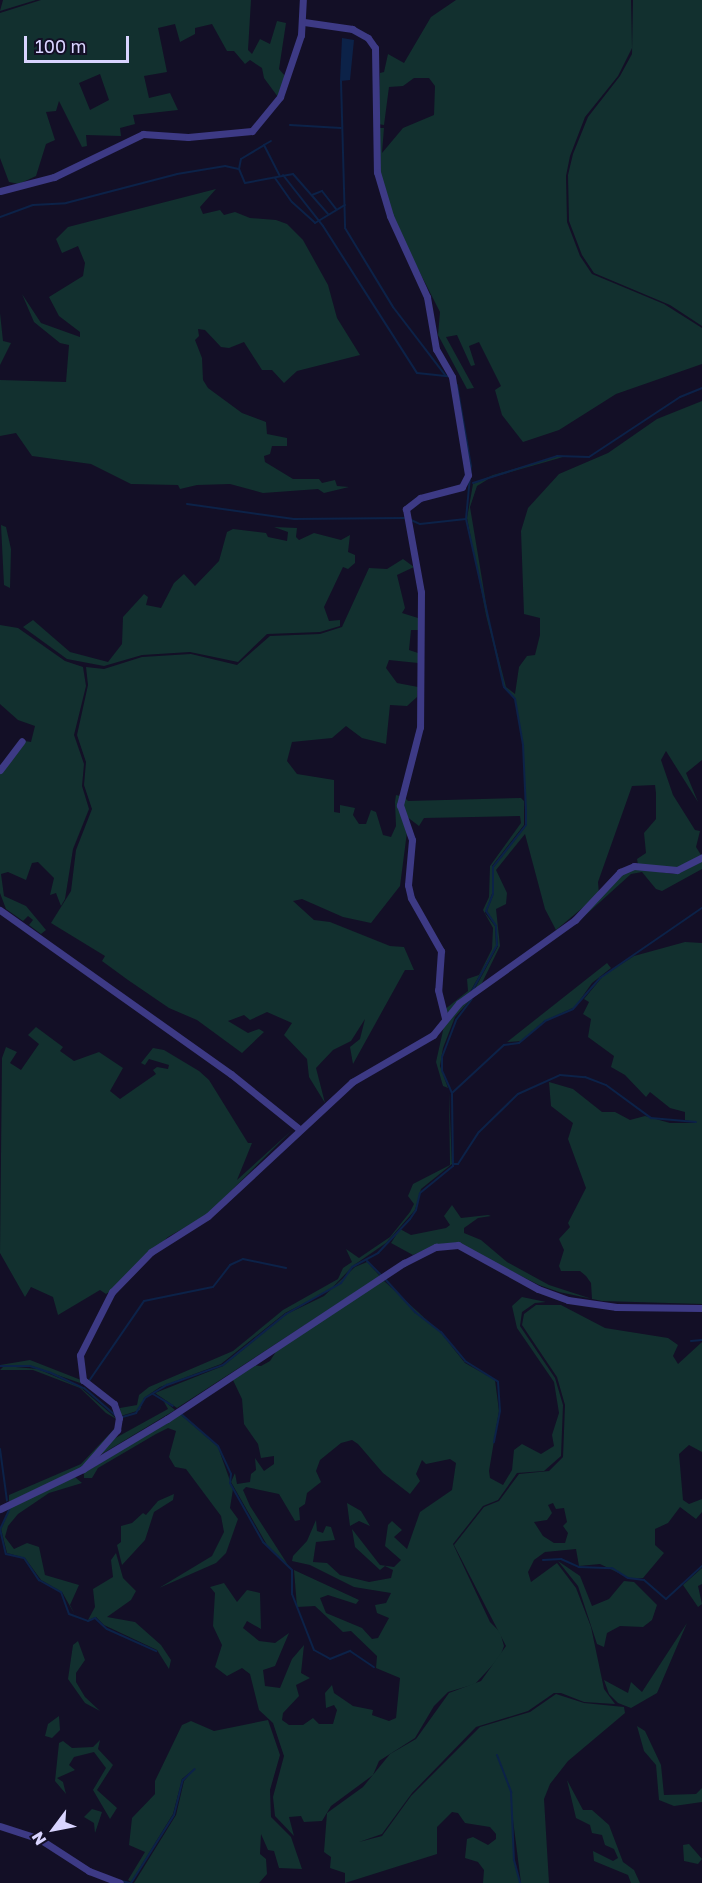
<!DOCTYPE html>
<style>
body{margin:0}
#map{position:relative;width:702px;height:1883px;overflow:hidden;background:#130f26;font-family:"Golos Text",sans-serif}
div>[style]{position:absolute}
.green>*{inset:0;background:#12302f}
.water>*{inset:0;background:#0c2248}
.stream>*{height:2px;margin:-1px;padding:0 1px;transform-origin:1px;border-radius:1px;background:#0c2248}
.street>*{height:7px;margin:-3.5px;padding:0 3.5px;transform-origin:3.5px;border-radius:3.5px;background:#3d3a85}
span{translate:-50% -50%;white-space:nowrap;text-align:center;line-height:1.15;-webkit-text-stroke:4.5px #130f26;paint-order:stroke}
.north{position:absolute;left:24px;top:1799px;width:60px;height:60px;-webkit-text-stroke:4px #130f26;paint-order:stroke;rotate:238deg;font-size:16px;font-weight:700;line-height:24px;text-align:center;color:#d9d4ff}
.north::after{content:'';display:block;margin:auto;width:21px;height:27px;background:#d9d4ff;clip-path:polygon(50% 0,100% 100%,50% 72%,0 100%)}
.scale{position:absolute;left:24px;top:36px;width:105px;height:27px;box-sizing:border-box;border:3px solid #d9d4ff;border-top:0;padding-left:8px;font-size:18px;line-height:21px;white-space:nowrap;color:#d9d4ff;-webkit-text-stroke:4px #130f26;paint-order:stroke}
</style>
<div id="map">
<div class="green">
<i style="clip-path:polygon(3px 0,36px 0,0 11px)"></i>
<i style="clip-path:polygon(evenodd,41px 0,251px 0,248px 50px,252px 54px,260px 39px,270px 44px,277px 21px,286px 23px,279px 69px,285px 76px,278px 97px,264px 78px,262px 68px,250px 60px,245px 64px,234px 51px,227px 51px,212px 24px,195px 28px,195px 34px,180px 42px,175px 24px,158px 28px,167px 72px,144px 76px,149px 98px,170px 93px,178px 110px,133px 115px,135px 124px,120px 128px,121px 136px,86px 135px,87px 146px,82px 147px,59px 101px,56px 111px,46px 112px,55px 140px,46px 144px,36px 176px,19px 184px,9px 182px,0 158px,0 13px,41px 0,100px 74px,109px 100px,90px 110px,79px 83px,100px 74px)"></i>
<i style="clip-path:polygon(456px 0,631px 0,632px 48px,618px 76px,585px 117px,570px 156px,566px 176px,567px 222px,580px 256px,592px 274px,664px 304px,702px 328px,702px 364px,616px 394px,559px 430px,523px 442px,502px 415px,495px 390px,501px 386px,479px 342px,469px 346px,475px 365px,471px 366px,457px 335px,446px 337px,474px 388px,467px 389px,438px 335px,440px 312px,390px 214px,378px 170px,378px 128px,384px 128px,382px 153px,403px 128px,434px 115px,435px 86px,429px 78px,414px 78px,403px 86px,389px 87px,384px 125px,378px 124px,380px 73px,384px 72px,388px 54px,404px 63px,431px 17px)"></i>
<i style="clip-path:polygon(633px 0,702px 0,702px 326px,670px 305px,594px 273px,582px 255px,569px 221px,568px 175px,573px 154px,588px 117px,620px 76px,632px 54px)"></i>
<i style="clip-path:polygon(216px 189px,200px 207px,203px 214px,220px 210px,224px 215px,235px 212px,250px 218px,276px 220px,287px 224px,303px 240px,328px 285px,337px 318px,360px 355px,297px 371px,284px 383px,272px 370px,262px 370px,244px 342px,229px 348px,221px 347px,205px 330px,198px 329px,199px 336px,195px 340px,202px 358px,203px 380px,208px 388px,242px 413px,266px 422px,267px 434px,287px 438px,287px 446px,272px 446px,270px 454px,264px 456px,265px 462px,293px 479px,319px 479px,322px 483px,335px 480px,337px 486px,349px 487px,324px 493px,318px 489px,263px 493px,230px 484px,197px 485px,180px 489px,178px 485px,131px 484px,91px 464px,32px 456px,16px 433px,0 436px,0 380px,66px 382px,69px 345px,60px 343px,34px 322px,22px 294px,41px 323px,80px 337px,80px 332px,59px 316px,49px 297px,83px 276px,85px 263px,78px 246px,62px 253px,56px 239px,68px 227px)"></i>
<i style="clip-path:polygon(0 313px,3px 341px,11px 343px,0 365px)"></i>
<i style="clip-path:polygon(702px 401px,702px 760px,686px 773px,698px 802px,666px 751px,661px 760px,673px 795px,695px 830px,700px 831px,696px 847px,701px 855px,676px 869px,638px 865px,637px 859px,646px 853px,644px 833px,656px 819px,656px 793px,655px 785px,632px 786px,598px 882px,599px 894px,556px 930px,545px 909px,525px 834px,496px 870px,507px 893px,506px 904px,496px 909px,500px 946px,482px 983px,473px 992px,498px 946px,496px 925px,487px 911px,494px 893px,494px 867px,526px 826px,526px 809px,523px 745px,515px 698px,504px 687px,486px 615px,467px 518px,473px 484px,493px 475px,556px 457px,563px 457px,490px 478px,477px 486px,470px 507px,489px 621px,506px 687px,515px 694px,519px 667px,527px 656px,535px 655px,540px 635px,540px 618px,524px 614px,521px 531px,528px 508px,559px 474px,608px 453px,657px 419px)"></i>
<i style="clip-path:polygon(1px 525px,6px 527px,11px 549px,10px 588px,4px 585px)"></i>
<i style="clip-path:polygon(274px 527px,297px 528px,296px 537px,299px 540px,314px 533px,341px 540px,350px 535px,348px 552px,355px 555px,355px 563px,348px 569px,343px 567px,324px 607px,329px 621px,340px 620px,340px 626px,320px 632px,267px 634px,238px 662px,190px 652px,142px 655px,104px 666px,67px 659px,23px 627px,33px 620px,70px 652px,108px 662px,122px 644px,123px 617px,144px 594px,148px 597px,146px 605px,161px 608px,174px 583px,184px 574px,195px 586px,219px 561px,227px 532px,233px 529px,266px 533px,268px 537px,287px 541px,288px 532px)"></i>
<i style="clip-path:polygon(403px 559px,414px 567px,397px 575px,405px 608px,402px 613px,418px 618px,418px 630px,411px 630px,409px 650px,418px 653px,418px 663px,389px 660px,386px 668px,397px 683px,418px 687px,417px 697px,407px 706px,390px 705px,386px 744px,362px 738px,346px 726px,332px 738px,292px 742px,287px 761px,297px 774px,334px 780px,334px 812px,340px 813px,340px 805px,355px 808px,353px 815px,359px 824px,366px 824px,371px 810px,376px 812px,383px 835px,391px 837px,396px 826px,395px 802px,396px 795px,400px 796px,407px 832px,400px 886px,371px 923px,343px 917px,302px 899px,293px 901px,314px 920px,330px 922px,390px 946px,404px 947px,414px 970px,405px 970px,353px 1064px,350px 1047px,360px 1039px,365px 1019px,351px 1041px,333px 1050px,316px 1068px,325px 1103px,309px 1077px,307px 1059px,284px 1035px,292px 1023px,267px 1012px,250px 1020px,244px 1015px,228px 1021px,248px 1033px,259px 1029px,264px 1032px,242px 1053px,197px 1020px,169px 1008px,128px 980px,102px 961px,105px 956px,51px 923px,71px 891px,76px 850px,92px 809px,84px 785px,86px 762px,77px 735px,88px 685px,86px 667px,104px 669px,142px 657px,191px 654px,237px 665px,270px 636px,320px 634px,342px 627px,369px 568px,387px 569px)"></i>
<i style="clip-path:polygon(0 625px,18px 628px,65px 661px,83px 667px,86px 686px,74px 735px,84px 764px,82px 786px,89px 809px,73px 849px,65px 899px,61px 906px,56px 893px,50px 895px,54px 878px,38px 862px,32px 863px,26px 880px,8px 872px,1px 874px,4px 896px,26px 906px,46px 930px,41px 934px,29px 925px,33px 920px,28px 916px,23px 921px,6px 909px,0 893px,0 772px,25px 741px,31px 742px,35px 726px,18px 720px,0 704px)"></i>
<i style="clip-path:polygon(404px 797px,408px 801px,521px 798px,524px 801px,524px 825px,492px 866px,492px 894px,485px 913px,495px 926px,496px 946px,470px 992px,446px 1014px,444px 1010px,468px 991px,467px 979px,479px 975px,492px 949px,493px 928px,483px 910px,489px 897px,490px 866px,521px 823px,520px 816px,424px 818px,419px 826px,402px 813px)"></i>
<i style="clip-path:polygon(702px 860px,702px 869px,662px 891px,656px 889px,642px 872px,631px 874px,579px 921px,619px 876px,634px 868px,673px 874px)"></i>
<i style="clip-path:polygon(685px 942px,702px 943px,702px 1304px,602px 1301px,559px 1292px,539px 1285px,460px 1245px,438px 1245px,413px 1255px,391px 1243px,400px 1229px,411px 1235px,446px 1228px,450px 1225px,444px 1216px,452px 1205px,461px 1218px,488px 1215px,491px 1216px,478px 1218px,464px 1228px,464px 1233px,481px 1240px,507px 1262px,549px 1285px,592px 1299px,591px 1283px,586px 1276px,580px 1271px,561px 1271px,559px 1266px,564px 1250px,559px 1239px,570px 1227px,568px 1223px,586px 1188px,568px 1139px,573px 1123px,551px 1106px,549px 1082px,573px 1089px,602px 1112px,615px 1112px,630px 1120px,645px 1116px,670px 1123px,697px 1123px,685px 1120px,685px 1112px,670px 1108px,650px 1092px,646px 1097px,625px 1075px,611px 1067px,614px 1056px,588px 1037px,591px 1019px,583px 1014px,589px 1002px,584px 999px,603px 976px,634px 956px)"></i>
<i style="clip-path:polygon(607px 963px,611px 968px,592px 983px,575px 1007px,544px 1021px,522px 1041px,507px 1042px)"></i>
<i style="clip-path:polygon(471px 999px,455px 1017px,443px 1048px,440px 1066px,448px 1088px,443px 1086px,436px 1062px,444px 1026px,459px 1006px)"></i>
<i style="clip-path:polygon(36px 1027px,63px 1047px,60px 1051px,74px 1061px,99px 1052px,123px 1068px,110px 1091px,120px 1099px,156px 1074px,153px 1070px,157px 1067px,168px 1069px,169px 1065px,149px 1059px,145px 1065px,141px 1063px,153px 1048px,164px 1050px,199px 1071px,209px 1080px,248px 1143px,252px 1143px,237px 1180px,291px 1131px,207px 1215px,168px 1237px,112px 1290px,106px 1294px,100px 1290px,58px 1315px,53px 1297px,31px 1287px,25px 1297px,0 1253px,2px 1058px,6px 1047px,17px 1052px,10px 1063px,21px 1070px,39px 1044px,28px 1035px)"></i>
<i style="clip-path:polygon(449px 1092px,452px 1164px,421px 1189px,415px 1210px,386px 1243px,354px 1265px,330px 1290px,285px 1313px,221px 1364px,160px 1387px,144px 1398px,140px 1410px,121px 1416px,120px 1408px,137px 1405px,139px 1395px,149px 1387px,233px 1351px,283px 1310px,338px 1279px,343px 1268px,352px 1262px,346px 1249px,359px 1258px,390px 1237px,410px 1212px,414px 1204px,408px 1196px,413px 1184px,450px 1165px)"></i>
<i style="clip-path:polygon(367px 1262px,380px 1276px,177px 1408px,155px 1393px,223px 1366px,287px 1314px,324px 1296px,355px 1267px)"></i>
<i style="clip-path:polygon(383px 1280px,441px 1333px,465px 1363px,495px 1380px,499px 1411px,489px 1471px,490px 1478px,503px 1485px,512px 1470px,514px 1450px,522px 1444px,541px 1454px,554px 1446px,552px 1435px,559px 1413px,554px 1382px,517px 1328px,512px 1306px,522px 1297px,546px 1302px,535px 1303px,522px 1312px,520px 1326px,555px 1378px,563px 1405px,561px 1456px,544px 1471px,517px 1473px,498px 1500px,483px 1506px,453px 1544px,490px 1622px,500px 1632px,504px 1646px,500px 1657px,475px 1684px,448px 1692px,434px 1706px,415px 1738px,379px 1761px,373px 1775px,331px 1806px,322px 1821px,304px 1822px,301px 1816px,289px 1817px,294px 1836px,275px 1816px,273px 1797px,284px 1756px,273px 1723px,259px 1710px,250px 1674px,242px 1668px,227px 1676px,215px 1667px,222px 1645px,213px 1626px,215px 1593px,210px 1587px,224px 1583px,237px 1602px,247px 1590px,260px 1593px,261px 1629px,247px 1621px,243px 1628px,259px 1641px,275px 1643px,289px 1633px,275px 1666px,263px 1670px,265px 1686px,280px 1688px,292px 1659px,304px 1645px,301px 1673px,310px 1678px,296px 1685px,299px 1696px,283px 1713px,282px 1720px,289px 1725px,303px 1725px,313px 1718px,319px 1724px,333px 1724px,337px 1710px,334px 1705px,326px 1708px,325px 1693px,332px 1685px,334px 1693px,353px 1706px,373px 1710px,372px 1715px,389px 1721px,396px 1718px,400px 1678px,376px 1668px,377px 1656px,351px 1631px,343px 1632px,315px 1606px,297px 1607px,294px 1570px,359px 1600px,356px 1604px,328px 1595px,320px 1598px,326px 1613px,362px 1628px,372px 1639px,378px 1638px,389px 1618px,377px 1613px,375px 1605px,386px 1603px,391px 1593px,354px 1587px,310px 1565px,292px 1561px,293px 1556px,307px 1541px,316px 1520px,317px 1531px,323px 1533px,326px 1526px,331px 1527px,335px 1540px,316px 1542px,313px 1562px,327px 1563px,340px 1575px,369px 1582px,391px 1578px,393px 1570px,385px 1566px,380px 1570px,355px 1547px,352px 1529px,380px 1565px,394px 1567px,401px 1560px,385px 1546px,388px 1525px,392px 1521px,402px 1530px,394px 1537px,407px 1549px,420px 1512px,452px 1490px,456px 1463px,450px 1459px,426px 1464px,422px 1460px,416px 1474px,420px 1481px,410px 1494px,383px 1473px,358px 1444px,352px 1440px,341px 1443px,320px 1460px,316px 1471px,321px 1482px,307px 1493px,305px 1504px,299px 1508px,300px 1520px,295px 1521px,279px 1494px,246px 1487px,243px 1490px,250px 1506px,288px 1565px,267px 1545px,231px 1482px,235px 1473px,237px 1484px,250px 1482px,251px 1474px,256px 1470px,255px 1458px,264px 1471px,274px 1464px,274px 1456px,261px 1458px,258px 1444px,244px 1424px,242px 1399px,232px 1378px,253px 1365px,261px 1366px,270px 1361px,277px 1350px)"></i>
<i style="clip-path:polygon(evenodd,536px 1305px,561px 1305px,605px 1328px,668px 1338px,678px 1345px,673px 1356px,678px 1364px,702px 1342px,702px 1452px,689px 1445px,679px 1454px,683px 1500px,689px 1504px,702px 1499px,702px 1512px,696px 1519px,680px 1507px,668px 1523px,655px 1529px,655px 1545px,664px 1553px,643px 1578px,631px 1579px,600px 1564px,579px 1566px,576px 1549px,545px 1552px,534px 1560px,528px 1572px,531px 1582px,557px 1563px,576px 1588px,591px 1627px,604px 1689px,615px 1704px,584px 1702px,561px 1693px,554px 1693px,528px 1711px,476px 1727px,412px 1793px,382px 1834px,359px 1842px,382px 1836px,411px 1796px,480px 1727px,530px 1712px,556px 1694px,584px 1703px,624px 1707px,625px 1713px,568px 1761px,550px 1784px,544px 1799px,549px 1883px,521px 1883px,513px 1820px,514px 1861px,520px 1883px,483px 1883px,484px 1870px,478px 1862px,465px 1858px,467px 1839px,473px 1837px,488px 1845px,496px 1839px,496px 1834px,490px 1827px,465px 1823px,458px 1813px,452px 1812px,437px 1827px,437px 1854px,345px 1883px,345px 1873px,330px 1868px,331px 1857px,324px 1852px,327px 1813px,363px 1787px,390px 1754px,416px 1739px,449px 1693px,481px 1681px,506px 1646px,454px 1545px,484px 1507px,499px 1501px,519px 1474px,549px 1471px,563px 1457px,565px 1405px,557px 1377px,522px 1325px,524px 1314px,536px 1305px,553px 1503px,556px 1509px,564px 1508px,567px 1522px,563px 1526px,568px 1533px,565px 1543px,554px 1543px,543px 1536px,534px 1522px,547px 1520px,552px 1513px,548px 1505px,553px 1503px)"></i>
<i style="clip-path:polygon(30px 1360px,81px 1380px,83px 1384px,29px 1365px,0 1365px)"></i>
<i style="clip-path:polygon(4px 1366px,38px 1369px,80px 1387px,118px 1420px,106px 1413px,80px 1388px,33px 1370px,0 1370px)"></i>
<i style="clip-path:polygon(163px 1400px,175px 1410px,92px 1460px,110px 1441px,168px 1409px)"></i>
<i style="clip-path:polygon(180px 1414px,218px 1447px,233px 1489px,230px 1508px,238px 1519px,226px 1553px,216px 1563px,159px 1588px,212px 1556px,224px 1532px,221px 1516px,186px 1469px,175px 1467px,169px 1457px,176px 1431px,168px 1428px,156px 1434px,98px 1468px,92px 1478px,84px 1478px,84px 1473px)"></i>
<i style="clip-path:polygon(117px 1426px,83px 1467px,9px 1502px,9px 1495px,81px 1464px)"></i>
<i style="clip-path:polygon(75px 1477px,82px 1483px,49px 1493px,18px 1514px,8px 1526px,5px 1537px,14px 1549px,27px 1543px,39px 1547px,45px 1575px,79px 1585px,70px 1605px,75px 1615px,62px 1592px,41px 1580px,25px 1558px,7px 1553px,1px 1529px,11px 1507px)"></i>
<i style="clip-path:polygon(174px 1494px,173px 1500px,154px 1512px,145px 1540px,122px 1565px,117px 1545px,121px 1542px,121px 1526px,132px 1523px,143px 1513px,146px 1515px,158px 1501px)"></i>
<i style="clip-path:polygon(347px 1503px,361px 1511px,370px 1526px,359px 1521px,350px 1526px)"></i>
<i style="clip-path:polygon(116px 1553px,123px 1578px,136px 1591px,131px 1600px,107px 1617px,135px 1622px,161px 1645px,171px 1660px,169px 1669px,157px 1650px,104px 1625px,96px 1617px,88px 1620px,95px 1607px,93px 1589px,113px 1577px,111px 1560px)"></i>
<i style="clip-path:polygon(558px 1561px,580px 1576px,592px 1606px,609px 1599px,624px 1581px,634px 1582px,657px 1605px,652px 1620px,643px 1627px,620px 1626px,607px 1633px,604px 1647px,597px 1644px,578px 1586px)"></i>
<i style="clip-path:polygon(702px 1568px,702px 1584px,698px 1586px,702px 1604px,698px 1607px,683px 1585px)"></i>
<i style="clip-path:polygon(687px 1623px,657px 1693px,631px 1708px,618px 1703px,609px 1694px,604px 1680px,628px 1693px,631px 1682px,642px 1692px)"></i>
<i style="clip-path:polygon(78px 1641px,85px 1660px,76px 1673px,76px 1682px,85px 1697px,100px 1711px,85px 1703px,68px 1679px,73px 1645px)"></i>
<i style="clip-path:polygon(59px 1716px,60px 1730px,52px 1738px,45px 1736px,48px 1724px)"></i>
<i style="clip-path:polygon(268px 1720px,280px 1755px,270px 1790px,271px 1817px,291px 1837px,302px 1869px,279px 1868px,274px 1851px,268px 1850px,261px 1834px,260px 1854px,266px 1859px,267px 1874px,259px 1883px,134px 1883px,176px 1815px,184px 1781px,195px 1768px,182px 1779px,173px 1814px,131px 1882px,128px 1880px,145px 1852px,129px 1845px,132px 1818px,155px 1794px,155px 1781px,182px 1725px,191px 1721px,214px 1731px)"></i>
<i style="clip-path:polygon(637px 1726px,645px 1731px,661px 1765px,664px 1795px,696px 1794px,702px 1788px,702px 1802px,674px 1806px,659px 1800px,656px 1765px,644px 1751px)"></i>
<i style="clip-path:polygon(100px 1740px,98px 1749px,113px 1765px,97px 1790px,117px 1808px,110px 1819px,93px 1790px,106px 1768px,94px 1752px,74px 1757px,69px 1765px,75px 1770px,57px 1778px,63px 1782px,66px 1794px,55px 1781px,59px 1743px,63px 1741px,72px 1748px,93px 1747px)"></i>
<i style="clip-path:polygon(567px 1780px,583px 1810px,592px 1810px,609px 1825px,623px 1862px,634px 1870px,640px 1883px,631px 1883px,628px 1875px,594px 1861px,593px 1851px,613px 1861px,618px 1858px,614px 1849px,605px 1845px,602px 1835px,592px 1833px,590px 1825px,576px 1818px)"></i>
<i style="clip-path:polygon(92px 1809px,102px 1812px,95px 1833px,94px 1823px,84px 1817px)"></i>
<i style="clip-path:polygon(689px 1844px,702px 1859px,698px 1864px,684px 1861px,683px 1845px)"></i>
</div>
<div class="water">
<i style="clip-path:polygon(342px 38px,354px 40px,350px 80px,340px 81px)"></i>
</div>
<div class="stream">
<i style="left:341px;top:81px;width:147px;rotate:88.4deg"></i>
<i style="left:345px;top:228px;width:92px;rotate:58.7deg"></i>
<i style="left:393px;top:307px;width:87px;rotate:52.5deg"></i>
<i style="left:290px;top:125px;width:51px;rotate:3.4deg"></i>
<i style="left:264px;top:145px;width:8px;rotate:-30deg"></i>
<i style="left:239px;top:169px;width:10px;rotate:-79deg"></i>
<i style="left:241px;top:159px;width:27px;rotate:-31deg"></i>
<i style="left:264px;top:145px;width:34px;rotate:63deg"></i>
<i style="left:283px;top:175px;width:65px;rotate:51.9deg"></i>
<i style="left:323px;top:226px;width:174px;rotate:57.4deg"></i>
<i style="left:417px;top:373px;width:31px;rotate:6deg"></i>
<i style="left:275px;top:178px;width:29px;rotate:55deg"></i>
<i style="left:292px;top:202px;width:31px;rotate:42deg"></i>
<i style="left:315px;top:223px;width:35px;rotate:-31deg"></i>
<i style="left:312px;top:195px;width:11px;rotate:-22deg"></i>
<i style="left:322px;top:191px;width:23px;rotate:52deg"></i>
<i style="left:0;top:217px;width:35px;rotate:-20deg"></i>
<i style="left:33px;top:205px;width:33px;rotate:-3deg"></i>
<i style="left:66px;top:203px;width:115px;rotate:-14.6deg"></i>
<i style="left:177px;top:174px;width:49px;rotate:-9.5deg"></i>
<i style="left:225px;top:166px;width:14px;rotate:12deg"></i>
<i style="left:239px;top:169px;width:15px;rotate:67deg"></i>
<i style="left:245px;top:183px;width:49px;rotate:-10.6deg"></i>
<i style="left:293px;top:174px;width:53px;rotate:48.8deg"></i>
<i style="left:457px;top:385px;width:82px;rotate:80.2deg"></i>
<i style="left:471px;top:466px;width:53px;rotate:95.4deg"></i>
<i style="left:466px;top:519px;width:172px;rotate:77.3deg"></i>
<i style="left:504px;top:687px;width:16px;rotate:47deg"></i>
<i style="left:515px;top:699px;width:47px;rotate:80.1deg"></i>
<i style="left:523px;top:745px;width:65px;rotate:87.4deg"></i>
<i style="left:526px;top:810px;width:15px;rotate:90deg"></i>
<i style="left:526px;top:825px;width:53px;rotate:128.2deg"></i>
<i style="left:493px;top:867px;width:27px;rotate:90deg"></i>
<i style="left:493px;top:894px;width:18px;rotate:112deg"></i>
<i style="left:486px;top:911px;width:18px;rotate:56deg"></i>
<i style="left:496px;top:926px;width:19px;rotate:87deg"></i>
<i style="left:497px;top:945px;width:52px;rotate:118.5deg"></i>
<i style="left:473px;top:483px;width:88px;rotate:-17.8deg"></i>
<i style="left:557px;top:456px;width:32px;rotate:2deg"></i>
<i style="left:589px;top:457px;width:109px;rotate:-33.4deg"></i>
<i style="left:680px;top:397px;width:24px;rotate:-22deg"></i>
<i style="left:187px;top:504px;width:108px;rotate:8deg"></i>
<i style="left:294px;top:519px;width:110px;rotate:-0.5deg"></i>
<i style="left:411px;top:520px;width:10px;rotate:24deg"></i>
<i style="left:420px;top:524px;width:46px;rotate:-6.2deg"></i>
<i style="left:452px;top:1093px;width:71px;rotate:-42.7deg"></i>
<i style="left:504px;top:1045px;width:15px;rotate:-8deg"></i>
<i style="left:519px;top:1043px;width:34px;rotate:-40deg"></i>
<i style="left:545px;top:1021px;width:30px;rotate:-23deg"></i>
<i style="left:573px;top:1009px;width:41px;rotate:-48.9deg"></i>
<i style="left:600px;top:978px;width:124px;rotate:-34.5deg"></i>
<i style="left:453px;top:1164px;width:5px"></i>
<i style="left:458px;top:1164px;width:38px;rotate:-57deg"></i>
<i style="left:479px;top:1132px;width:54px;rotate:-44.3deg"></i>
<i style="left:518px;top:1094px;width:46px;rotate:-24.3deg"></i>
<i style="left:560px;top:1075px;width:25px;rotate:5deg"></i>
<i style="left:585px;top:1077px;width:22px;rotate:21deg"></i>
<i style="left:606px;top:1085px;width:56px;rotate:36.3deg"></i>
<i style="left:651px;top:1118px;width:45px;rotate:5.1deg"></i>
<i style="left:367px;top:1261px;width:20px;rotate:45deg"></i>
<i style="left:385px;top:1279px;width:45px;rotate:47.7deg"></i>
<i style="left:415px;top:1312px;width:33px;rotate:38deg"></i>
<i style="left:441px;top:1332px;width:38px;rotate:50deg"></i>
<i style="left:465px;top:1361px;width:39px;rotate:32deg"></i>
<i style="left:498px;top:1382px;width:29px;rotate:86deg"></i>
<i style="left:500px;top:1411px;width:32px;rotate:101deg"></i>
<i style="left:691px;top:1341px;width:11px;rotate:-5deg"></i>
<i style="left:0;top:1366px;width:30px"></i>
<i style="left:30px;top:1366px;width:20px;rotate:18deg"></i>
<i style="left:49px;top:1372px;width:38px;rotate:25deg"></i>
<i style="left:84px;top:1388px;width:41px;rotate:41.1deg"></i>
<i style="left:89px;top:1381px;width:97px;rotate:-55.5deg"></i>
<i style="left:144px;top:1301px;width:70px;rotate:-11.5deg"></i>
<i style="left:213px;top:1287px;width:28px;rotate:-52deg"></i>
<i style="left:230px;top:1265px;width:14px;rotate:-25deg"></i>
<i style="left:243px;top:1259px;width:44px;rotate:11.8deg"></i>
<i style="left:153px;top:1394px;width:23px;rotate:31deg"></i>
<i style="left:180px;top:1413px;width:50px;rotate:41deg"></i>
<i style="left:218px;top:1446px;width:31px;rotate:65deg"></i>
<i style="left:231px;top:1474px;width:9px;rotate:96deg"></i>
<i style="left:230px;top:1483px;width:68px;rotate:60.8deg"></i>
<i style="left:263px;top:1542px;width:40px;rotate:44deg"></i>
<i style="left:292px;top:1570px;width:24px;rotate:90deg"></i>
<i style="left:292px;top:1594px;width:60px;rotate:68.6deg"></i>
<i style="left:314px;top:1650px;width:18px;rotate:29deg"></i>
<i style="left:330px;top:1659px;width:22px;rotate:-22deg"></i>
<i style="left:350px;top:1651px;width:29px;rotate:34deg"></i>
<i style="left:119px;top:1418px;width:18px;rotate:-16deg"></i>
<i style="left:136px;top:1413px;width:17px;rotate:-59deg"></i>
<i style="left:145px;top:1398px;width:26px;rotate:-31deg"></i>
<i style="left:167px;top:1385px;width:59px;rotate:-19.7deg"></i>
<i style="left:223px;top:1365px;width:81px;rotate:-39deg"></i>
<i style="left:286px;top:1314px;width:63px;rotate:-29.4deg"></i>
<i style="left:341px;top:1283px;width:19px;rotate:-55deg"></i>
<i style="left:352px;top:1267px;width:30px;rotate:-28deg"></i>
<i style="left:378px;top:1253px;width:47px;rotate:-46.7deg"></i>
<i style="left:410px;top:1219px;width:11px;rotate:-56deg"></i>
<i style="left:416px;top:1210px;width:17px;rotate:-77deg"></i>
<i style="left:420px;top:1193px;width:43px;rotate:-39.3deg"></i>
<i style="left:453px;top:1166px;width:73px;rotate:-90.8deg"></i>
<i style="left:452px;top:1093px;width:24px;rotate:-114deg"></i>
<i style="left:442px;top:1071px;width:14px;rotate:-90deg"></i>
<i style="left:442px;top:1057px;width:40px;rotate:-69deg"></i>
<i style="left:456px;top:1020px;width:26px;rotate:-53deg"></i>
<i style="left:0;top:1449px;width:52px;rotate:82.3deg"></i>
<i style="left:10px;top:1508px;width:23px;rotate:115deg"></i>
<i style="left:0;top:1529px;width:26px;rotate:77deg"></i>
<i style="left:6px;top:1554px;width:18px;rotate:13deg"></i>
<i style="left:24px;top:1558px;width:27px;rotate:56deg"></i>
<i style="left:39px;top:1580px;width:25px;rotate:29deg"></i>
<i style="left:61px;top:1592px;width:23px;rotate:70deg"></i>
<i style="left:69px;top:1614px;width:20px;rotate:20deg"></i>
<i style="left:88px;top:1621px;width:8px;rotate:-23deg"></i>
<i style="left:95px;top:1618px;width:16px;rotate:43deg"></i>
<i style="left:107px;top:1629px;width:54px;rotate:24.2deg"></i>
<i style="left:543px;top:1560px;width:18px;rotate:-3deg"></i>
<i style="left:561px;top:1559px;width:20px;rotate:24deg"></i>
<i style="left:579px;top:1567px;width:33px;rotate:2deg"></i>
<i style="left:612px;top:1568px;width:19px;rotate:32deg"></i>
<i style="left:628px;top:1578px;width:16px;rotate:7deg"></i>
<i style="left:644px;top:1580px;width:29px;rotate:41deg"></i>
<i style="left:666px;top:1599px;width:49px;rotate:-42.5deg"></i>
<i style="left:497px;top:1755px;width:40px;rotate:69deg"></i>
<i style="left:511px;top:1792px;width:68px;rotate:87.5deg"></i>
<i style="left:514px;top:1860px;width:24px;rotate:75deg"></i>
<i style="left:121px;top:1881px;width:9px;rotate:13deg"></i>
<i style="left:131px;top:1883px;width:80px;rotate:-57.7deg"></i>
<i style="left:174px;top:1815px;width:36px;rotate:-76deg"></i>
<i style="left:183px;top:1780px;width:16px;rotate:-43deg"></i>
</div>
<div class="street">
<i style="left:304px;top:22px;width:49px;rotate:8.3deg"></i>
<i style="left:352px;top:29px;width:18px;rotate:29deg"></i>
<i style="left:368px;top:38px;width:12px;rotate:55deg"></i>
<i style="left:375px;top:48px;width:124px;rotate:89.1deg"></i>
<i style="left:377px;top:172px;width:46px;rotate:73.5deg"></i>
<i style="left:390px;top:216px;width:89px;rotate:65.4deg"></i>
<i style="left:427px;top:297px;width:53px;rotate:80.2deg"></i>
<i style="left:436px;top:349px;width:32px;rotate:60deg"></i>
<i style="left:452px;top:377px;width:99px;rotate:80.7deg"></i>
<i style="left:468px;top:475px;width:13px;rotate:117deg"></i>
<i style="left:462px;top:487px;width:43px;rotate:165.3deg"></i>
<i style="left:420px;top:498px;width:18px;rotate:142deg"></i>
<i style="left:406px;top:509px;width:84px;rotate:79.8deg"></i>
<i style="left:421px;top:592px;width:135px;rotate:90.4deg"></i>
<i style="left:420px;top:727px;width:81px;rotate:104.4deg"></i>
<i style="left:400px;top:805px;width:37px;rotate:71deg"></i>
<i style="left:412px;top:840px;width:45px;rotate:95.1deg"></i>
<i style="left:408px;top:885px;width:13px;rotate:77deg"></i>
<i style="left:411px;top:898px;width:61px;rotate:60.5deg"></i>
<i style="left:441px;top:951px;width:39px;rotate:94deg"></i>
<i style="left:438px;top:990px;width:29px;rotate:76deg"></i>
<i style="left:0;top:191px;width:56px;rotate:-14.5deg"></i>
<i style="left:54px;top:177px;width:99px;rotate:-25.8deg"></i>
<i style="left:143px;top:134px;width:45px;rotate:3.8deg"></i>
<i style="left:188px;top:137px;width:64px;rotate:-5.4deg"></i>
<i style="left:252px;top:131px;width:44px;rotate:-50.5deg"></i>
<i style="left:280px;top:97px;width:65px;rotate:-71.3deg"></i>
<i style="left:301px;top:35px;width:35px;rotate:-87deg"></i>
<i style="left:0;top:770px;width:36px;rotate:-53deg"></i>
<i style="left:0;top:910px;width:283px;rotate:35.4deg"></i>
<i style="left:231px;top:1074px;width:86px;rotate:38.9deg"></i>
<i style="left:83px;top:1469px;width:52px;rotate:-48.9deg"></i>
<i style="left:117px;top:1430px;width:12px;rotate:-81deg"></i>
<i style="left:119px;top:1418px;width:15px;rotate:-110deg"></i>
<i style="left:114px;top:1404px;width:39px;rotate:-142deg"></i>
<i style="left:83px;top:1380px;width:25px;rotate:-97deg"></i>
<i style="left:80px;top:1355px;width:71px;rotate:-63.1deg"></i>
<i style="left:112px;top:1292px;width:56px;rotate:-45.7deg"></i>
<i style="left:151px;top:1252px;width:67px;rotate:-32.3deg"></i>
<i style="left:208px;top:1216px;width:197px;rotate:-42.9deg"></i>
<i style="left:352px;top:1082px;width:94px;rotate:-30.1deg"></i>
<i style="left:433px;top:1035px;width:41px;rotate:-50.9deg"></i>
<i style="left:459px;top:1003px;width:143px;rotate:-35.6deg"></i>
<i style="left:575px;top:920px;width:66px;rotate:-46.8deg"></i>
<i style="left:620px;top:872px;width:15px;rotate:-23deg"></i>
<i style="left:634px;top:866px;width:43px;rotate:5.3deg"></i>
<i style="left:677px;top:870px;width:28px;rotate:-27deg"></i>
<i style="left:0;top:1509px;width:92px;rotate:-25.7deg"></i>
<i style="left:83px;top:1469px;width:98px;rotate:-30.8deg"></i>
<i style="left:167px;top:1419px;width:284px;rotate:-33.4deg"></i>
<i style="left:404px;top:1263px;width:36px;rotate:-27deg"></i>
<i style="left:436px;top:1247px;width:22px;rotate:-5deg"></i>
<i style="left:458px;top:1245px;width:91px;rotate:28.8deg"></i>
<i style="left:538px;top:1289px;width:32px;rotate:20deg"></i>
<i style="left:568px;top:1300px;width:49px;rotate:8.3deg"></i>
<i style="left:616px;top:1307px;width:86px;rotate:0.7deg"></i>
<i style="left:0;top:1826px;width:40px;rotate:18deg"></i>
<i style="left:38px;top:1838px;width:61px;rotate:32.9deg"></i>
<i style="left:89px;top:1871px;width:33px;rotate:21deg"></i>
</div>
<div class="north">N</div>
<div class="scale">100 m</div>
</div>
